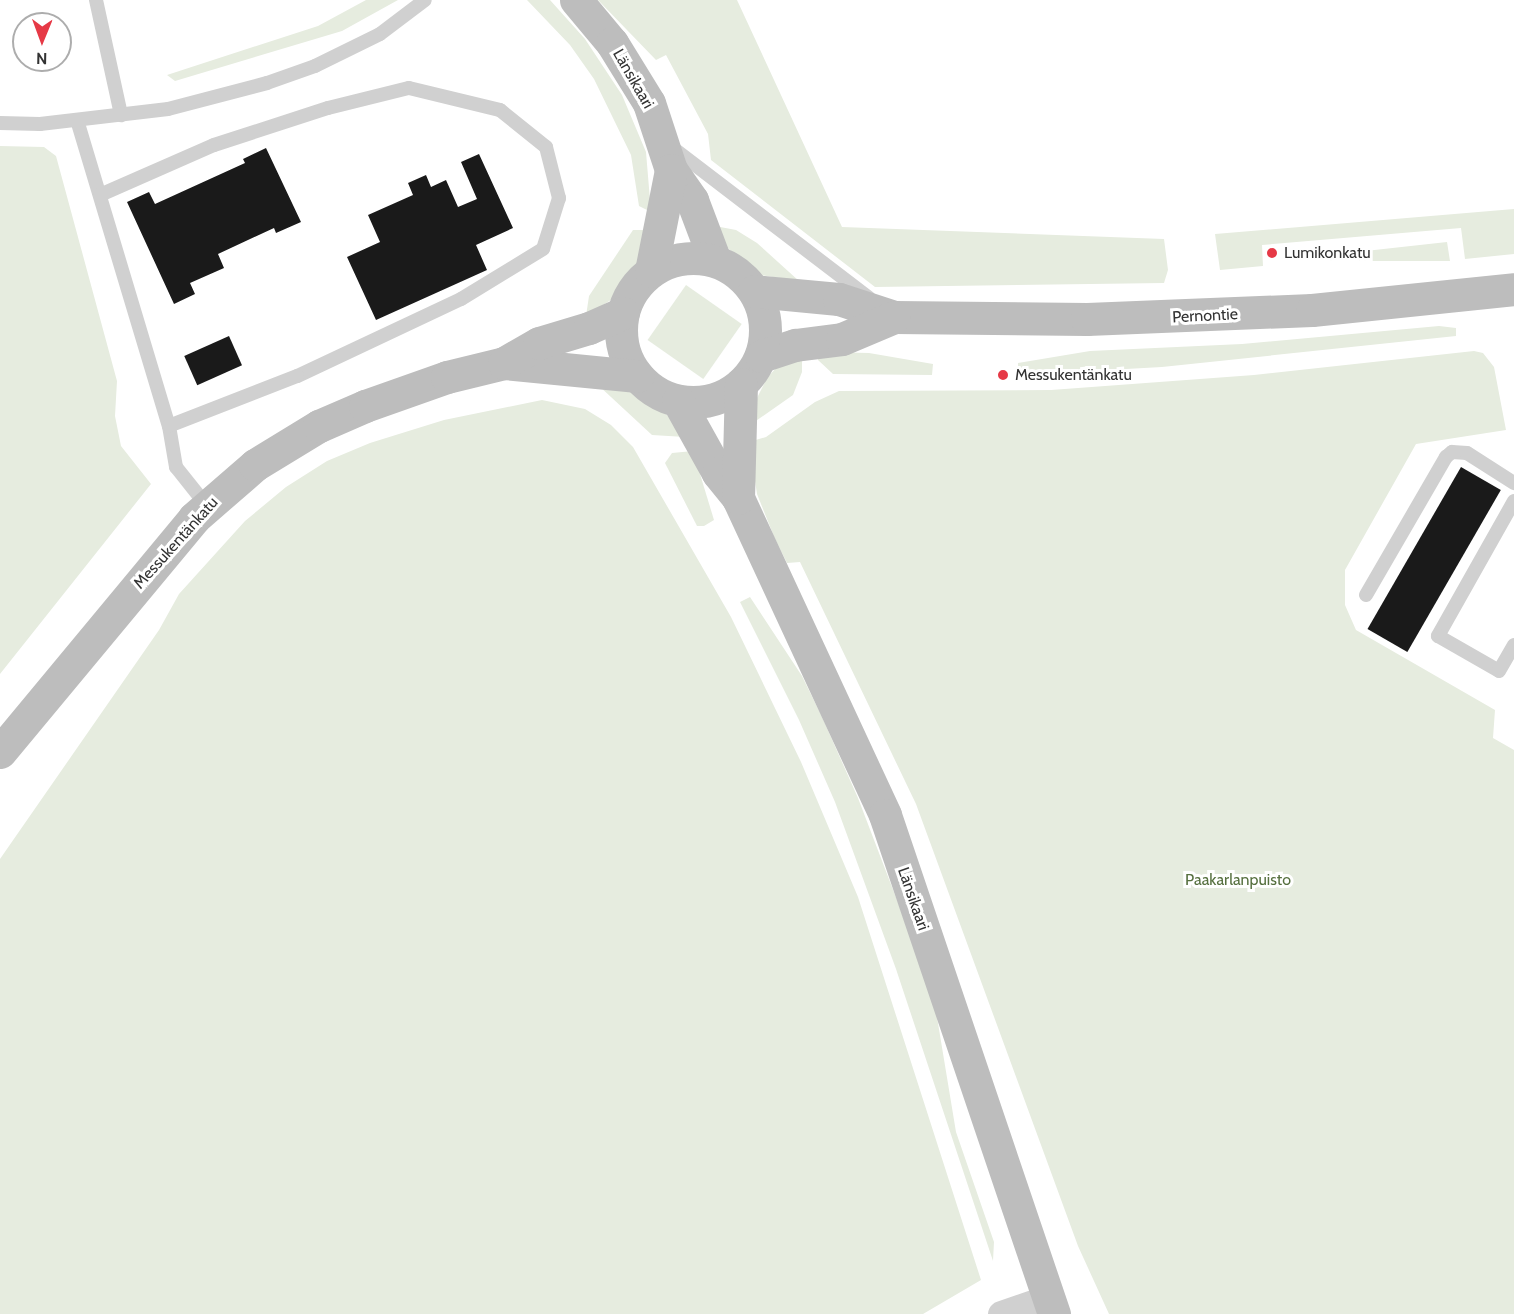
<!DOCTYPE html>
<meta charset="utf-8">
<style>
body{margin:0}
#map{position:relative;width:1514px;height:1314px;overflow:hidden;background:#fff;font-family:Cabin,sans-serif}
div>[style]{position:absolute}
.green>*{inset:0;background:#e6ecdf;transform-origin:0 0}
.building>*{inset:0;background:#1a1a1a;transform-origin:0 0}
.lane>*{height:14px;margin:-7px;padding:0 7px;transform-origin:7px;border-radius:7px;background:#d0d0d0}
.street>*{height:27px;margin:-13.5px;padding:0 13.5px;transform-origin:13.5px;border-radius:13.5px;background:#d0d0d0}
.secondary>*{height:33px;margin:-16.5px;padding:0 16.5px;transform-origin:16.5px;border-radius:16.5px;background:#bdbdbd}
.secondary>.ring{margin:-16.5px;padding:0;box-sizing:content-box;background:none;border:33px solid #bdbdbd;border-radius:50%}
.dots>*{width:16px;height:16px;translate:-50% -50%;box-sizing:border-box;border:3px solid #fff;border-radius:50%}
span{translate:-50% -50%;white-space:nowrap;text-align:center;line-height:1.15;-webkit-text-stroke:6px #fff;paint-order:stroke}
.street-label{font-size:16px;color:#333}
.poi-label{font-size:16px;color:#333}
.left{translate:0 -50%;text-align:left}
.park-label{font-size:16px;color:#56703f}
.north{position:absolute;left:12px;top:12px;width:60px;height:60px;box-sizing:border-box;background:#fff;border:2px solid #adadad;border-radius:50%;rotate:181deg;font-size:16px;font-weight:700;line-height:24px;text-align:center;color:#333}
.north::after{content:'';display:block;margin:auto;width:21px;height:27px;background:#e63946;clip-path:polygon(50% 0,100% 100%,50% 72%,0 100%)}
</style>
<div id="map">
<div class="green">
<i style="clip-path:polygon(366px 0,398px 0,342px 31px,175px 81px,167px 75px,318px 26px)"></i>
<i style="clip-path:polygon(527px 0,550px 0,585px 39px,622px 95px,646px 152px,651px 212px,639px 206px,631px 155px,594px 79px,570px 45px)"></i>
<i style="clip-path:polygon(598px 0,737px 0,842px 227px,1164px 239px,1168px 270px,1164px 283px,875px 287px,711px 160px,708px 134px,666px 55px,656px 60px)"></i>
<i style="clip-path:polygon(0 146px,44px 147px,56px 156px,117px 381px,115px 416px,121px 446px,151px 484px,0 674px)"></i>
<i style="clip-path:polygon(1514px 209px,1514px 254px,1465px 259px,1461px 228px,1262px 245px,1263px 266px,1220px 270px,1215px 234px)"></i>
<i style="clip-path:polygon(715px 226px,736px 230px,757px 243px,799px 281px,760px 275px,724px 245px)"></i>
<i style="clip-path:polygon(633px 230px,648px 230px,638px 263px,614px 298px,586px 316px,589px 296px)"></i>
<i style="clip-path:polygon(1447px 242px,1450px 261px,1320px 261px,1320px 256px)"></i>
<i style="left:686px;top:285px;width:68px;height:67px;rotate:35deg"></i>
<i style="clip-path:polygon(1439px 326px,1456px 328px,1456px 336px,1162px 367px,1018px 375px,1018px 363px,1090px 351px,1242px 344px)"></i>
<i style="clip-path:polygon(1474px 351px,1483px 353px,1494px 367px,1506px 430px,1416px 444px,1345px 570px,1345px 605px,1356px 630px,1495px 710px,1493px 738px,1514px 750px,1514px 1314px,1109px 1314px,1078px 1246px,916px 804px,800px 562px,787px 563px,775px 539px,757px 494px,749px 442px,766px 437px,815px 402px,839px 391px,1051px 390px,1254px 375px)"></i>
<i style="clip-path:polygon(827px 352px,869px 353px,933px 364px,932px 375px,833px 374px,818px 360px,819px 354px)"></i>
<i style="clip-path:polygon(802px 358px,802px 372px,793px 395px,750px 425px,754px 404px,767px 378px,777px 367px)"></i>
<i style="clip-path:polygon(598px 385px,632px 392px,673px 419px,685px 437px,652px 435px)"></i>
<i style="clip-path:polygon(542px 400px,585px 409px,611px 425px,633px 447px,731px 617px,801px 762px,858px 897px,981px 1280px,923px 1314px,0 1314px,0 859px,159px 630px,179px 594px,245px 521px,286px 487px,327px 461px,370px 443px,444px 420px)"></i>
<i style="clip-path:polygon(693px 451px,714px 520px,704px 526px,697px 526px,665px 463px,672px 453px)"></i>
<i style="clip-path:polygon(750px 597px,802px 676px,822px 717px,858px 798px,921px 963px,936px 1011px,956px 1132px,994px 1242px,993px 1261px,896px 969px,835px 802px,799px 720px,740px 602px)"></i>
</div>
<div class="building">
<i style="clip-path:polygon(266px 148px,301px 222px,276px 233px,274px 228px,218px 254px,224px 268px,190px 283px,195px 294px,174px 304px,127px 202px,149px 192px,155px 204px,245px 163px,243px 159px)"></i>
<i style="clip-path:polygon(479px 154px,513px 228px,476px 245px,487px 270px,376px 320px,347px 257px,380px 242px,368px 215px,413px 195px,408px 183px,426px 175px,431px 187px,446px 180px,458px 207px,477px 199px,461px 162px)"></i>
<i style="left:229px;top:336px;width:32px;height:49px;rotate:66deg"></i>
<i style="left:1461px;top:467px;width:46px;height:187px;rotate:30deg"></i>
</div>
<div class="lane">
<i style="left:96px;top:0;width:118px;rotate:77.7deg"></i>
<i style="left:77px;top:120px;width:320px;rotate:73.3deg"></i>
<i style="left:169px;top:426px;width:42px;rotate:80.3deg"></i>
<i style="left:176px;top:467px;width:50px;rotate:51.5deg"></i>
<i style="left:0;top:123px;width:40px;rotate:1.4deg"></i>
<i style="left:40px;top:124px;width:129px;rotate:-6.7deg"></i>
<i style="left:168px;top:109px;width:102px;rotate:-14.7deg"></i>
<i style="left:267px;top:83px;width:51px;rotate:-19.5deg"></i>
<i style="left:315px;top:66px;width:72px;rotate:-26.2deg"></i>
<i style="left:380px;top:34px;width:56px;rotate:-37.1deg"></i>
<i style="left:669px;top:145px;width:252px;rotate:37.4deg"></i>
<i style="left:100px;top:195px;width:124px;rotate:-23.7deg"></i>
<i style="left:214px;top:145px;width:120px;rotate:-18deg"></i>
<i style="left:328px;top:108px;width:83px;rotate:-13.9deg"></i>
<i style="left:409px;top:88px;width:94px;rotate:13.6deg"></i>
<i style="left:500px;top:110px;width:59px;rotate:38.8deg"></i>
<i style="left:546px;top:147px;width:53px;rotate:75.7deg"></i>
<i style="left:559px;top:198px;width:53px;rotate:107.4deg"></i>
<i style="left:543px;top:249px;width:96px;rotate:148.6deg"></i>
<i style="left:461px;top:299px;width:181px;rotate:154.8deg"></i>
<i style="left:297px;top:376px;width:137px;rotate:158.7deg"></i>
<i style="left:1514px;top:501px;width:155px;rotate:119.4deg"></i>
<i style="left:1438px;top:636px;width:70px;rotate:29.8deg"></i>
<i style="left:1499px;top:671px;width:30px;rotate:-60deg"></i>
<i style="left:1366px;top:595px;width:160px;rotate:-59.9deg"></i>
<i style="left:1446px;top:457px;width:8px;rotate:-40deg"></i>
<i style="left:1452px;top:452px;width:15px;rotate:4deg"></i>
<i style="left:1467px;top:453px;width:56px;rotate:32.6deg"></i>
</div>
<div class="street">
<i style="left:1001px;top:1314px;width:49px;rotate:-19.2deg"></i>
</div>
<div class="secondary">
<i style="left:576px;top:0;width:56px;rotate:50.1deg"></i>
<i style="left:612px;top:43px;width:70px;rotate:58.3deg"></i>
<i style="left:649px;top:103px;width:71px;rotate:71.8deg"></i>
<i style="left:671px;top:170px;width:37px;rotate:55deg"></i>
<i style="left:692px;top:200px;width:65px;rotate:69.3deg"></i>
<i class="ring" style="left:621px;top:258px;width:111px;height:111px"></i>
<i style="left:651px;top:271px;width:103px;rotate:-78.8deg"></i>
<i style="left:754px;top:291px;width:85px;rotate:5.4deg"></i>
<i style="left:839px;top:299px;width:58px;rotate:18.1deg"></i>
<i style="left:894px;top:317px;width:193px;rotate:0.6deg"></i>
<i style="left:1087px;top:319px;width:225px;rotate:-2.3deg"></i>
<i style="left:1312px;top:310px;width:203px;rotate:-5.9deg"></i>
<i style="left:761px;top:356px;width:36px;rotate:-18deg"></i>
<i style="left:795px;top:345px;width:47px;rotate:-7.3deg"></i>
<i style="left:842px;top:339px;width:56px;rotate:-22.9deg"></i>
<i style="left:504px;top:363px;width:134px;rotate:5.6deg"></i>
<i style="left:678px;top:401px;width:82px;rotate:60.9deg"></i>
<i style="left:718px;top:473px;width:32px;rotate:51deg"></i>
<i style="left:738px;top:498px;width:349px;rotate:65.1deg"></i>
<i style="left:885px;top:815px;width:527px;rotate:71.29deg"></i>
<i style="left:738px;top:498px;width:114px;rotate:-88.5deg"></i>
<i style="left:0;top:752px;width:304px;rotate:-50.3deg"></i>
<i style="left:194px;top:518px;width:81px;rotate:-41deg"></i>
<i style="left:255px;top:465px;width:75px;rotate:-31.4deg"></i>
<i style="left:319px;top:426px;width:50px;rotate:-23.5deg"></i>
<i style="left:365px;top:406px;width:87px;rotate:-19.5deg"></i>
<i style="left:447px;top:377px;width:59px;rotate:-13.8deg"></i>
<i style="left:504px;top:363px;width:40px;rotate:-29.7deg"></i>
<i style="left:539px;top:343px;width:52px;rotate:-16.7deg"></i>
<i style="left:589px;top:328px;width:37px;rotate:-24deg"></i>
</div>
<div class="dots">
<i style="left:1272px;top:253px;background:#e63946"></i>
<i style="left:1003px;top:375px;background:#e63946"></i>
</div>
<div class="street-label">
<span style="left:633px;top:79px;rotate:60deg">Länsikaari</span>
<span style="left:1205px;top:316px;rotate:-3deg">Pernontie</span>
<span style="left:176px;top:543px;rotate:-48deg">Messukentänkatu</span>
<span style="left:913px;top:899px;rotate:71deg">Länsikaari</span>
</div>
<div class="poi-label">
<span class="left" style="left:1284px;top:253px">Lumikonkatu</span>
<span class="left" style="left:1015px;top:375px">Messukentänkatu</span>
</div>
<div class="park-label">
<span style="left:1238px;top:880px">Paakarlanpuisto</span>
</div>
<div class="north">N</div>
</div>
